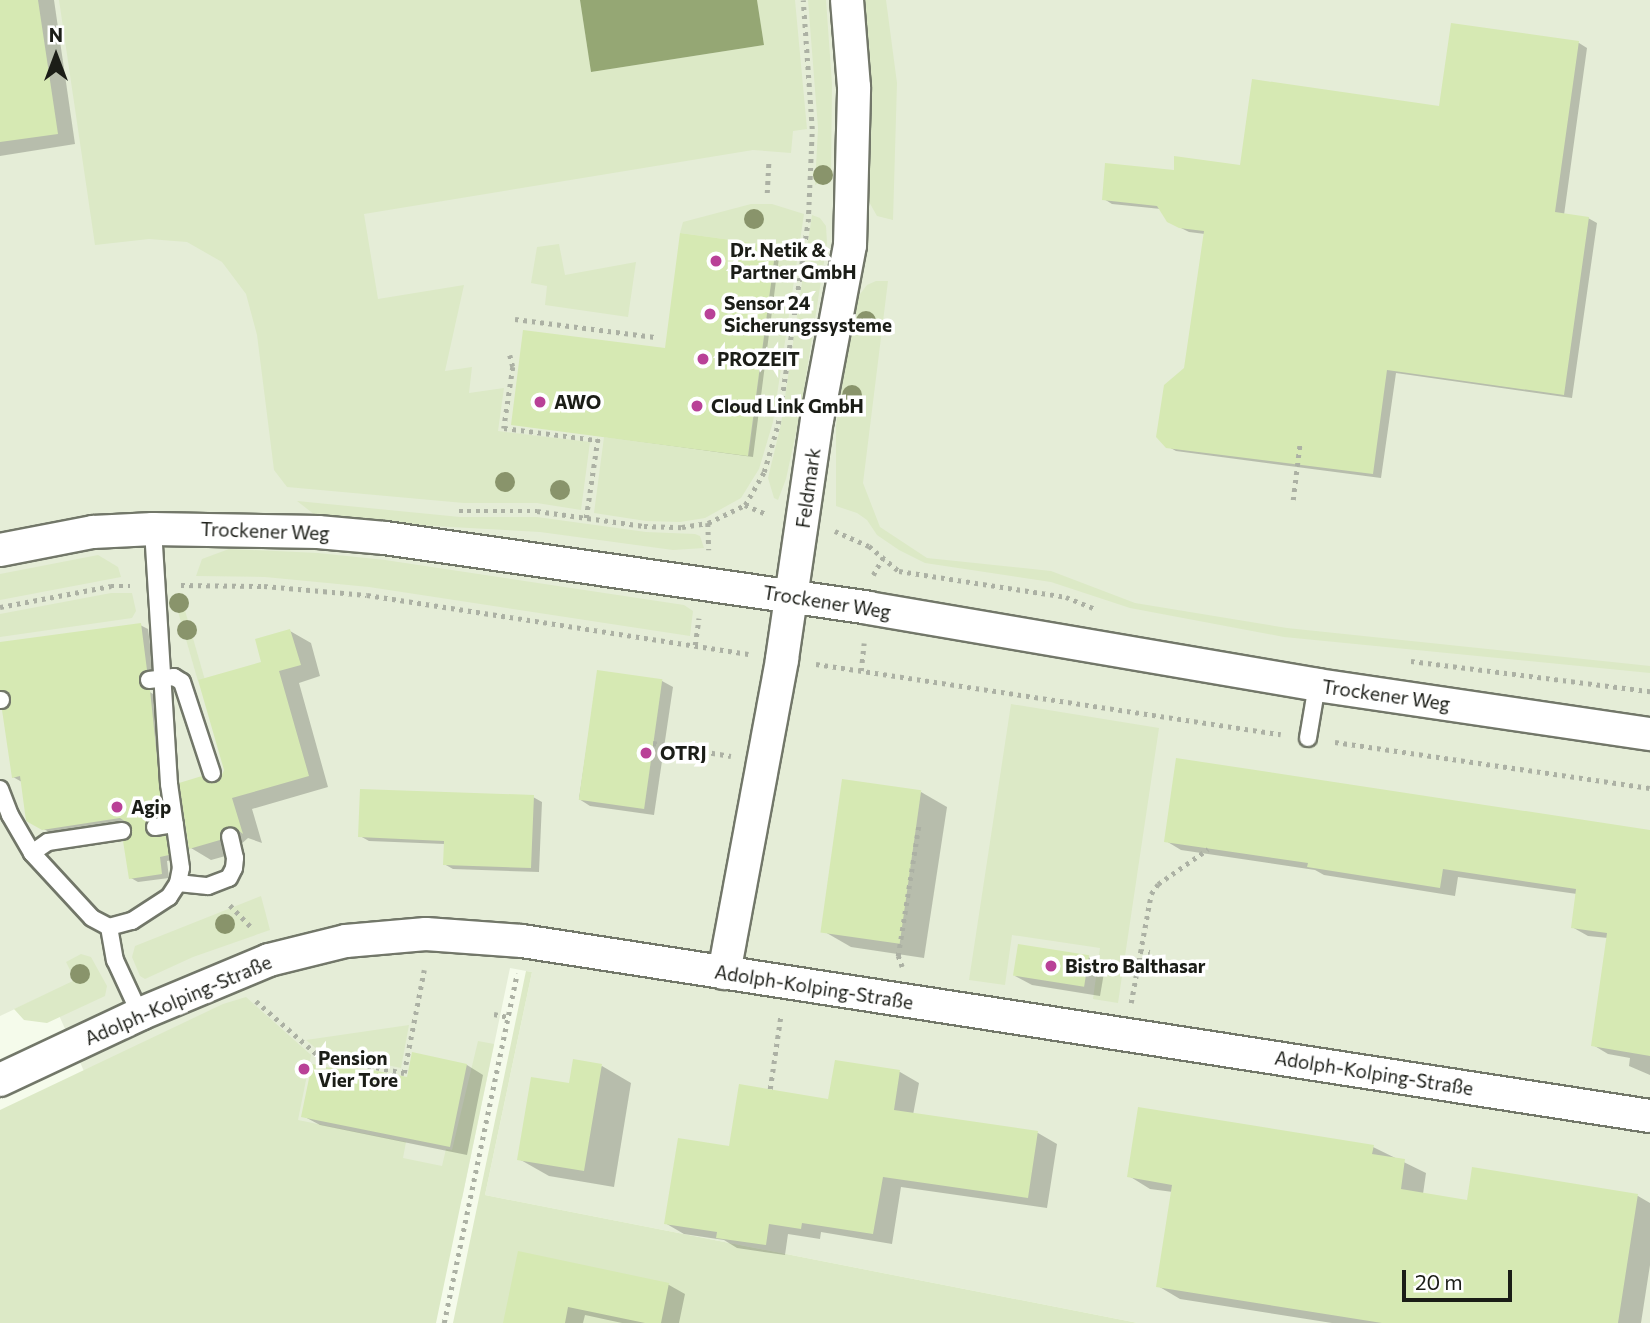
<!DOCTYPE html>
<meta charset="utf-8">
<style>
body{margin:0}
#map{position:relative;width:1650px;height:1323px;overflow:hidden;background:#f5fbeb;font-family:Commissioner,sans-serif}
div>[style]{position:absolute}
.built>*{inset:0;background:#e5edd7}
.green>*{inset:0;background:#dce9c6;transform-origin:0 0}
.water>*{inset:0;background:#95a774}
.shadow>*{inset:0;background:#0003}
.building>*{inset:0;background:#d6e9b3;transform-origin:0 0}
.path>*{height:4.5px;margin-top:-2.25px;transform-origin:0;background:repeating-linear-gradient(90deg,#acb1a4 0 3.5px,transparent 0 8.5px)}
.roads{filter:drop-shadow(2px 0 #727769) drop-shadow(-2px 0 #727769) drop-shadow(0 2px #727769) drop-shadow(0 -2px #727769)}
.service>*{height:16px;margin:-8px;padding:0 8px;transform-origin:8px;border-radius:8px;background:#fff}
.minor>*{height:32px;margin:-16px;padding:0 16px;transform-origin:16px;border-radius:16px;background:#fff}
.trees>*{width:20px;height:20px;margin:-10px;border-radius:50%;background:#89946b}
.dots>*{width:19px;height:19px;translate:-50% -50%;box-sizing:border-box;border:4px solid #fff;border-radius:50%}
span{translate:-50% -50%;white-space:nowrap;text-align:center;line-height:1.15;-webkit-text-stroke:7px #fff;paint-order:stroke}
.poi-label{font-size:19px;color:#1b1d17;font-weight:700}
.left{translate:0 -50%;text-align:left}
.street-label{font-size:19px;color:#1b1d17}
.north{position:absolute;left:21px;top:21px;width:70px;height:70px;-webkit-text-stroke:5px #fff;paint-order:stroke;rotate:0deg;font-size:19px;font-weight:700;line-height:28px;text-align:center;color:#1b1d17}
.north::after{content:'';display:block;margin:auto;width:24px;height:32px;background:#1b1d17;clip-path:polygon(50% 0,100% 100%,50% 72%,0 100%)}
.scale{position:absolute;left:1402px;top:1270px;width:110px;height:32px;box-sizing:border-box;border:4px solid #1b1d17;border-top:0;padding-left:9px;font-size:21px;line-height:24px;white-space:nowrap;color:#1b1d17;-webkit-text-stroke:5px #fff;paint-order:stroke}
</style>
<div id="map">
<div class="built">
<i style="clip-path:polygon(0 0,1650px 0,1650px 1323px,1138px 1323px,485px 1195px,532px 972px,510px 968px,462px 1199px,96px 1098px,49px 993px,0 1016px)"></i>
</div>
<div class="green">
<i style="clip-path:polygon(59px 0,580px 0,591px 72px,764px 45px,757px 0,795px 0,807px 129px,793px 131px,791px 153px,753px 150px,364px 214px,378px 299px,464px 285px,445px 371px,472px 367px,469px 393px,504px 388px,498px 431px,590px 442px,581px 510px,537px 503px,464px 503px,287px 487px,274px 470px,257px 335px,246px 294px,222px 262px,187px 242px,149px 239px,95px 245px)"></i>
<i style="clip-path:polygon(808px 0,826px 0,832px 84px,831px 177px,815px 185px,818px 128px)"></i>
<i style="clip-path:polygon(863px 0,886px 0,897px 83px,893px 220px,877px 216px,868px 200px,870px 91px)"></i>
<i style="clip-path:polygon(751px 204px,772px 204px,804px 214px,773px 422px,759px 469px,741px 498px,705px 518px,680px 522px,646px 521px,594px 513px,604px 437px,749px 455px,776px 246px,680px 233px,683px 222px)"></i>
<i style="clip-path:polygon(812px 215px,820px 218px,826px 226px,827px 243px,800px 414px,786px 479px,778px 500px,774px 498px,768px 478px,781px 424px)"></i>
<i style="clip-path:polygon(559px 244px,565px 275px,636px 262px,628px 317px,545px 305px,547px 286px,531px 283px,537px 247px)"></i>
<i style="clip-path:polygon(876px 281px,888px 281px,863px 483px,880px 527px,927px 558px,1051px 571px,1135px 603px,1287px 628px,1650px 666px,1650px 673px,1284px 637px,1130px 608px,1051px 582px,925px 563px,899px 550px,877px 535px,867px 520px,857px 513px,836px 506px,836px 426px,844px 370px,857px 298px,867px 285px)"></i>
<i style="clip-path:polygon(297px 501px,460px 517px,537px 517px,646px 532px,695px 534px,700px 536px,704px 548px,673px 550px,540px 532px,415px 525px,315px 515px)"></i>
<i style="clip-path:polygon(229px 549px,318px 553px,385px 560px,684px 605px,693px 611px,690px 636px,369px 587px,265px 577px,196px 576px,202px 559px)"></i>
<i style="clip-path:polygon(98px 555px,118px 567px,121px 577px,0 600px,0 574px)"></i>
<i style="clip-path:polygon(111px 593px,132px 593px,136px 611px,132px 618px,0 637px,0 614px)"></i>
<i style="left:180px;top:593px;width:89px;height:7px;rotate:74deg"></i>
<i style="clip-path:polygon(1011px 704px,1159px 728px,1118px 1003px,1093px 999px,1100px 948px,1012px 935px,1005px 985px,969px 980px)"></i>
<i style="clip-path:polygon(261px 896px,270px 930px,193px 957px,145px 979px,140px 976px,132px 957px,135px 946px)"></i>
<i style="clip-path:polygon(81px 954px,91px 957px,107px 986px,105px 996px,47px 1023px,24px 1020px,14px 1009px,75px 980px,66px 962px)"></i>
<i style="clip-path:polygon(526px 971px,532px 972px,485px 1195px,1138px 1323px,453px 1323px)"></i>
<i style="clip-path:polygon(246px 997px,311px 1055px,298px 1120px,406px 1142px,403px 1158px,442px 1166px,446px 1149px,452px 1150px,478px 1041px,494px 1044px,436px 1323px,0 1323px,0 1110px,223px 1004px)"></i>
<i style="clip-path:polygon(409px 1025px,401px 1068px,319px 1051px,306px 1040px)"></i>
</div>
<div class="water">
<i style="clip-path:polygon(580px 0,757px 0,764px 45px,591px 72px)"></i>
</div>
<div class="shadow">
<i style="clip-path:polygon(0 0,54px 0,75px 144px,0 156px)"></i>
<i style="clip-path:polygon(1452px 25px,1579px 43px,1587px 48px,1564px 215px,1588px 218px,1597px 223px,1572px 398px,1396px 373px,1381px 478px,1176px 451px,1167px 446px,1186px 369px,1205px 234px,1189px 232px,1177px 226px,1161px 209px,1112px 204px,1104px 199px,1176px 172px,1241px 167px,1440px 108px)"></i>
<i style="clip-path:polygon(775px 247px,780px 250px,753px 457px,513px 424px,667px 350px)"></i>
<i style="clip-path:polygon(140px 625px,148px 629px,154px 674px,146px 686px,148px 691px,158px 697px,170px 819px,152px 833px,156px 838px,165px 838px,173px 842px,176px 859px,167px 861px,169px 878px,138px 882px,131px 878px,130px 840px,134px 830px,130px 824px,51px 833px,27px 820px,22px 782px,13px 777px,13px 699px,1px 688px,0 644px)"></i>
<i style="clip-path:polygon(290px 631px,311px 643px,320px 676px,299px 683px,328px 787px,252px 809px,262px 843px,248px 838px,240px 845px,240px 852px,211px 860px,191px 848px,202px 778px,213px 784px,222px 781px,264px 663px)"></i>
<i style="clip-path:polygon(598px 672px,662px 681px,673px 687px,654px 815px,590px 806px,579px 799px)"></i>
<i style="clip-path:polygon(921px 792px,947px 807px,924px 958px,851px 947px,825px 932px)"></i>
<i style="clip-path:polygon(533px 797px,542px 802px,539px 872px,453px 869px,444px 864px,445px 844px,369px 841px,360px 836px)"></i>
<i style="clip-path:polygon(1650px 831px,1650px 1075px,1629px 1066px,1630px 1058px,1608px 1054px,1593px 1045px,1608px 938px,1588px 936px,1572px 927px,1577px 894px,1458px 877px,1455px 896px,1324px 875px,1315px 870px,1181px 850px,1166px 841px)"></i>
<i style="clip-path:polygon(1088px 957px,1105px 967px,1100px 996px,1032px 985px,1015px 976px)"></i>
<i style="clip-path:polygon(836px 1062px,900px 1072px,919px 1083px,913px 1115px,1038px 1133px,1057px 1144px,1047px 1208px,901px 1187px,892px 1244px,821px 1232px,820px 1239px,788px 1234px,785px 1255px,737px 1248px,724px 1240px,684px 1234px,665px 1223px,730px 1148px,830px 1101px)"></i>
<i style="clip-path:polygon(467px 1065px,483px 1075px,467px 1155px,320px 1125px,303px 1116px,332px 1070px,408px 1079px)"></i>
<i style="clip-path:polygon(602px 1066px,631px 1083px,614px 1187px,549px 1176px,519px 1159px,570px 1085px)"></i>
<i style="clip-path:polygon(1373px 1147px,1426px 1173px,1423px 1194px,1469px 1201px,1638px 1196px,1650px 1203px,1650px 1265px,1641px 1323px,1332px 1323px,1180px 1299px,1158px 1286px,1173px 1192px,1150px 1189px,1129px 1176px)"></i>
<i style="clip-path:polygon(520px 1253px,669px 1285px,685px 1294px,679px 1323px,622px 1323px,585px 1315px,583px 1323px,505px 1323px)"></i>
</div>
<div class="building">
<i style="clip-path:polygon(0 0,38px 0,58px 134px,0 142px)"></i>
<i style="clip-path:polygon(1451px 23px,1579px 41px,1555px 212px,1589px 217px,1564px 395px,1387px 370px,1373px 474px,1166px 448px,1156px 437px,1164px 385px,1184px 368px,1204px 231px,1179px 228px,1167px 222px,1157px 206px,1102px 200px,1105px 163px,1174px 170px,1174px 156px,1240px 165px,1252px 79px,1439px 106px)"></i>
<i style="clip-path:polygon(680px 233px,776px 246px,748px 456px,511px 425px,523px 330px,665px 348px)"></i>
<i style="clip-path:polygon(141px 623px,147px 670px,142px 672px,139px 681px,141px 687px,150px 690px,163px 815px,149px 818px,145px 828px,152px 837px,166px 836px,169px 855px,160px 857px,162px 874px,129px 879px,123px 841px,129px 839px,132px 830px,126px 822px,120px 818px,42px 830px,26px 821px,20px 776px,12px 778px,2px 710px,10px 706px,11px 699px,7px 691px,0 690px,0 642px)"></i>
<i style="clip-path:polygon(290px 629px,301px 665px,279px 671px,309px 776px,232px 798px,243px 834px,234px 827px,227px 827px,220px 833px,220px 840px,189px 849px,179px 783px,202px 776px,206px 781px,215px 783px,220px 779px,224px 770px,198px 680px,261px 662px,255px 639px)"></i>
<i style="left:597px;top:670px;width:66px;height:131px;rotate:8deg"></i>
<i style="clip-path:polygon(1176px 758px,1650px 830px,1650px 1056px,1591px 1046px,1607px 933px,1571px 928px,1576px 889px,1443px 869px,1440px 888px,1307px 867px,1308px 863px,1164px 842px)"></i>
<i style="left:842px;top:779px;width:80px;height:155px;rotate:8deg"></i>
<i style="clip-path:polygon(360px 789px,534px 795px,531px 868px,443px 865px,444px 841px,358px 837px)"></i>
<i style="left:1018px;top:944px;width:72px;height:32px;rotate:9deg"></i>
<i style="clip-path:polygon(412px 1052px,467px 1064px,450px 1147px,301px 1117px,312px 1064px,331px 1068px,332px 1062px,407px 1077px)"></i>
<i style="clip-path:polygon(573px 1059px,602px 1064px,584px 1171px,517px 1160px,531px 1077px,569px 1083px)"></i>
<i style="clip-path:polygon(835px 1060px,900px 1070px,894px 1110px,1038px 1131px,1028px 1198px,883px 1177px,873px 1234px,802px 1223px,801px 1229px,769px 1224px,766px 1245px,716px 1238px,717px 1232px,664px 1224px,678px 1138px,729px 1146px,739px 1084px,828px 1099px)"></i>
<i style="clip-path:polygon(1138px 1107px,1374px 1145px,1372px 1154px,1405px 1159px,1401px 1189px,1467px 1200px,1472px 1167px,1638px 1194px,1618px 1323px,1382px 1323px,1156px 1287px,1172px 1185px,1127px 1177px)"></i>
<i style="clip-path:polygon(518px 1251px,669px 1283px,661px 1323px,645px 1323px,568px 1307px,565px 1323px,503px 1323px)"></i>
</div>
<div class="path">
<i style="left:767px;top:193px;width:33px;rotate:-87deg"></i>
<i style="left:515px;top:319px;width:141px;rotate:7.3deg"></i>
<i style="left:510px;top:355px;width:12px;rotate:76deg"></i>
<i style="left:513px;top:367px;width:62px;rotate:98.4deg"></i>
<i style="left:504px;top:428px;width:94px;rotate:7.4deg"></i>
<i style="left:1293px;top:500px;width:58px;rotate:-83.1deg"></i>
<i style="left:745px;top:505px;width:38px;rotate:-60deg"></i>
<i style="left:764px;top:472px;width:50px;rotate:-73.7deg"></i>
<i style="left:778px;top:424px;width:204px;rotate:-81.6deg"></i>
<i style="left:808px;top:222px;width:93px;rotate:-87.5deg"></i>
<i style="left:812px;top:129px;width:129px;rotate:-94deg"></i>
<i style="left:459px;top:511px;width:78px"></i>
<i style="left:537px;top:511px;width:108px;rotate:8deg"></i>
<i style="left:644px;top:526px;width:38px;rotate:2deg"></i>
<i style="left:682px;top:527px;width:26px;rotate:-9deg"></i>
<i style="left:708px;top:523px;width:41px;rotate:-25.9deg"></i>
<i style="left:745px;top:505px;width:25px;rotate:23deg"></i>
<i style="left:586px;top:518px;width:82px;rotate:-81.6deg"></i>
<i style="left:708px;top:523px;width:27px;rotate:88deg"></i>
<i style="left:835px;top:531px;width:37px;rotate:24deg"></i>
<i style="left:869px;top:546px;width:39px;rotate:40deg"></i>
<i style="left:899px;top:571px;width:169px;rotate:8.8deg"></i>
<i style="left:1066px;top:597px;width:32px;rotate:22deg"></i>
<i style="left:873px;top:575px;width:20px;rotate:-60deg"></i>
<i style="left:181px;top:585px;width:83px;rotate:0.7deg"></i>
<i style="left:264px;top:586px;width:103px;rotate:5deg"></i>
<i style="left:367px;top:595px;width:386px;rotate:8.8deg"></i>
<i style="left:0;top:607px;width:113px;rotate:-10.7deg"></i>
<i style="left:111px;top:586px;width:19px"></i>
<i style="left:695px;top:645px;width:27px;rotate:-82deg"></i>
<i style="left:1411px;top:661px;width:241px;rotate:7.2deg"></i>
<i style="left:816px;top:664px;width:470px;rotate:8.6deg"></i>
<i style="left:861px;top:671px;width:28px;rotate:-84deg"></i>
<i style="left:1335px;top:742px;width:318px;rotate:8.3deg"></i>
<i style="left:653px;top:743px;width:79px;rotate:9.5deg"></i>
<i style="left:230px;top:905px;width:33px;rotate:46deg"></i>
<i style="left:1140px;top:951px;width:10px;rotate:6deg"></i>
<i style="left:902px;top:967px;width:12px;rotate:-110deg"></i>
<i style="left:898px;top:956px;width:135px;rotate:-81deg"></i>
<i style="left:256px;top:1001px;width:82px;rotate:41.1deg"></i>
<i style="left:318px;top:1055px;width:88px;rotate:11.8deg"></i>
<i style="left:404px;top:1073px;width:105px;rotate:-79deg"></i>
<i style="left:1131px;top:1003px;width:111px;rotate:-79.6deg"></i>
<i style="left:1151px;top:894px;width:12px;rotate:-55deg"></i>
<i style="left:1158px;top:884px;width:61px;rotate:-35deg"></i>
<i style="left:494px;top:1014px;width:14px;rotate:12deg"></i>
<i style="left:770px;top:1089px;width:76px;rotate:-81.7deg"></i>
<i style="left:444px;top:1323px;width:357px;rotate:-78.2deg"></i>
</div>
<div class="roads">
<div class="service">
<i style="left:149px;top:680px;width:25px;rotate:-7deg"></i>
<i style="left:174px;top:677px;width:9px;rotate:32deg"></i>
<i style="left:182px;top:682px;width:96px;rotate:71.8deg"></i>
<i style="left:0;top:700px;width:1px"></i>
<i style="left:1308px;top:738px;width:54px;rotate:-80.4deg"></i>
<i style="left:0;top:789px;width:28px;rotate:69deg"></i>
<i style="left:10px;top:815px;width:44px;rotate:59.9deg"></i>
<i style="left:32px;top:853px;width:88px;rotate:47.3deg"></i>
<i style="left:92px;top:918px;width:19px;rotate:28deg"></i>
<i style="left:109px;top:927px;width:34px;rotate:80deg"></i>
<i style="left:115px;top:960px;width:60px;rotate:65.2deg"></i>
<i style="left:155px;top:827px;width:20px;rotate:-9deg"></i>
<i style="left:32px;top:853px;width:19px;rotate:-35deg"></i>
<i style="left:48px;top:842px;width:75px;rotate:-8.5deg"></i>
<i style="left:178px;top:883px;width:30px;rotate:6deg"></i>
<i style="left:208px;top:886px;width:22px;rotate:-21deg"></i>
<i style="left:229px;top:878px;width:11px;rotate:-63deg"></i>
<i style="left:234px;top:868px;width:10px;rotate:-84deg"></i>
<i style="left:235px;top:858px;width:22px;rotate:-103deg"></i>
<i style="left:109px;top:927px;width:24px;rotate:-15deg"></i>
<i style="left:132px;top:921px;width:44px;rotate:-33deg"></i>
<i style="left:169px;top:897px;width:17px;rotate:-57deg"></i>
<i style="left:178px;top:883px;width:15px;rotate:-79deg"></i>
<i style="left:181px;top:868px;width:85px;rotate:-98.1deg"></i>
<i style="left:169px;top:784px;width:256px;rotate:-93.6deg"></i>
</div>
<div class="minor">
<i style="left:0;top:550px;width:95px;rotate:-11deg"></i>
<i style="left:93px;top:532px;width:60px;rotate:-2.9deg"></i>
<i style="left:153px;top:529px;width:165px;rotate:1deg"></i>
<i style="left:318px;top:532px;width:67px;rotate:5.1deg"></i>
<i style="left:385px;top:538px;width:488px;rotate:8.2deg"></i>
<i style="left:868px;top:608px;width:456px;rotate:9.7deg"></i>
<i style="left:1317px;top:685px;width:337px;rotate:8.4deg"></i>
<i style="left:724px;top:973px;width:319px;rotate:-79.5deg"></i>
<i style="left:782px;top:659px;width:242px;rotate:-81.7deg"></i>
<i style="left:817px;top:420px;width:178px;rotate:-79.3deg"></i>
<i style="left:850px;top:245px;width:158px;rotate:-88.5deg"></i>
<i style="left:854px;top:87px;width:87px;rotate:-94.6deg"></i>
<i style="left:0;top:1080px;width:155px;rotate:-25.2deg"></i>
<i style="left:140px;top:1014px;width:140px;rotate:-22.7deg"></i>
<i style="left:269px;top:960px;width:79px;rotate:-13.9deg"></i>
<i style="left:346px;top:941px;width:80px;rotate:-5deg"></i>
<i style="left:426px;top:934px;width:96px;rotate:4.2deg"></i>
<i style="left:522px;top:941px;width:1141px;rotate:8.82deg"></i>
</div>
</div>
<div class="trees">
<i style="left:823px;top:175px"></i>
<i style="left:754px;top:219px"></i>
<i style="left:866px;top:321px"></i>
<i style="left:852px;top:395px"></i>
<i style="left:505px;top:482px"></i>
<i style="left:560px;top:490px"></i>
<i style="left:179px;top:603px"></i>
<i style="left:187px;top:630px"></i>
<i style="left:225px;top:924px"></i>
<i style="left:80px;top:974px"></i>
</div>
<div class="dots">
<i style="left:716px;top:261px;background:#b94197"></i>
<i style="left:710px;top:314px;background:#b94197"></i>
<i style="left:703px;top:359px;background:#b94197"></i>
<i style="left:540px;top:402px;background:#b94197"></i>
<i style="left:697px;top:406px;background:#b94197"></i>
<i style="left:646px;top:753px;background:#b94197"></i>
<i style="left:117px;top:807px;background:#b94197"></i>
<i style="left:1051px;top:966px;background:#b94197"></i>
<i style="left:304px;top:1069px;background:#b94197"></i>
</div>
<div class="poi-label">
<span class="left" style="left:730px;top:261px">Dr. Netik &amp;<br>Partner GmbH</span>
<span class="left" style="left:724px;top:314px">Sensor 24<br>Sicherungssysteme</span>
<span class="left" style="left:717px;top:359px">PROZEIT</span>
<span class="left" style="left:554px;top:402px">AWO</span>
<span class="left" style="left:711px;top:406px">Cloud Link GmbH</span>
<span class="left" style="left:660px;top:753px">OTRJ</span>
<span class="left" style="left:131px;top:807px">Agip</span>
<span class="left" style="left:1065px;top:966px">Bistro Balthasar</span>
<span class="left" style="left:318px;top:1069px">Pension<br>Vier Tore</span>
</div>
<div class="street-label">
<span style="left:808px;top:488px;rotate:-82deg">Feldmark</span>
<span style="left:265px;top:531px;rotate:2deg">Trockener Weg</span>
<span style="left:827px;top:602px;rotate:9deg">Trockener Weg</span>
<span style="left:1386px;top:695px;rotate:8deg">Trockener Weg</span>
<span style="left:814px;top:987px;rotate:9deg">Adolph-Kolping-Straße</span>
<span style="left:178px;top:1000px;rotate:-23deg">Adolph-Kolping-Straße</span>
<span style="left:1374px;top:1073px;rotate:9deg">Adolph-Kolping-Straße</span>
</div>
<div class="north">N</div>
<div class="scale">20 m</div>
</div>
